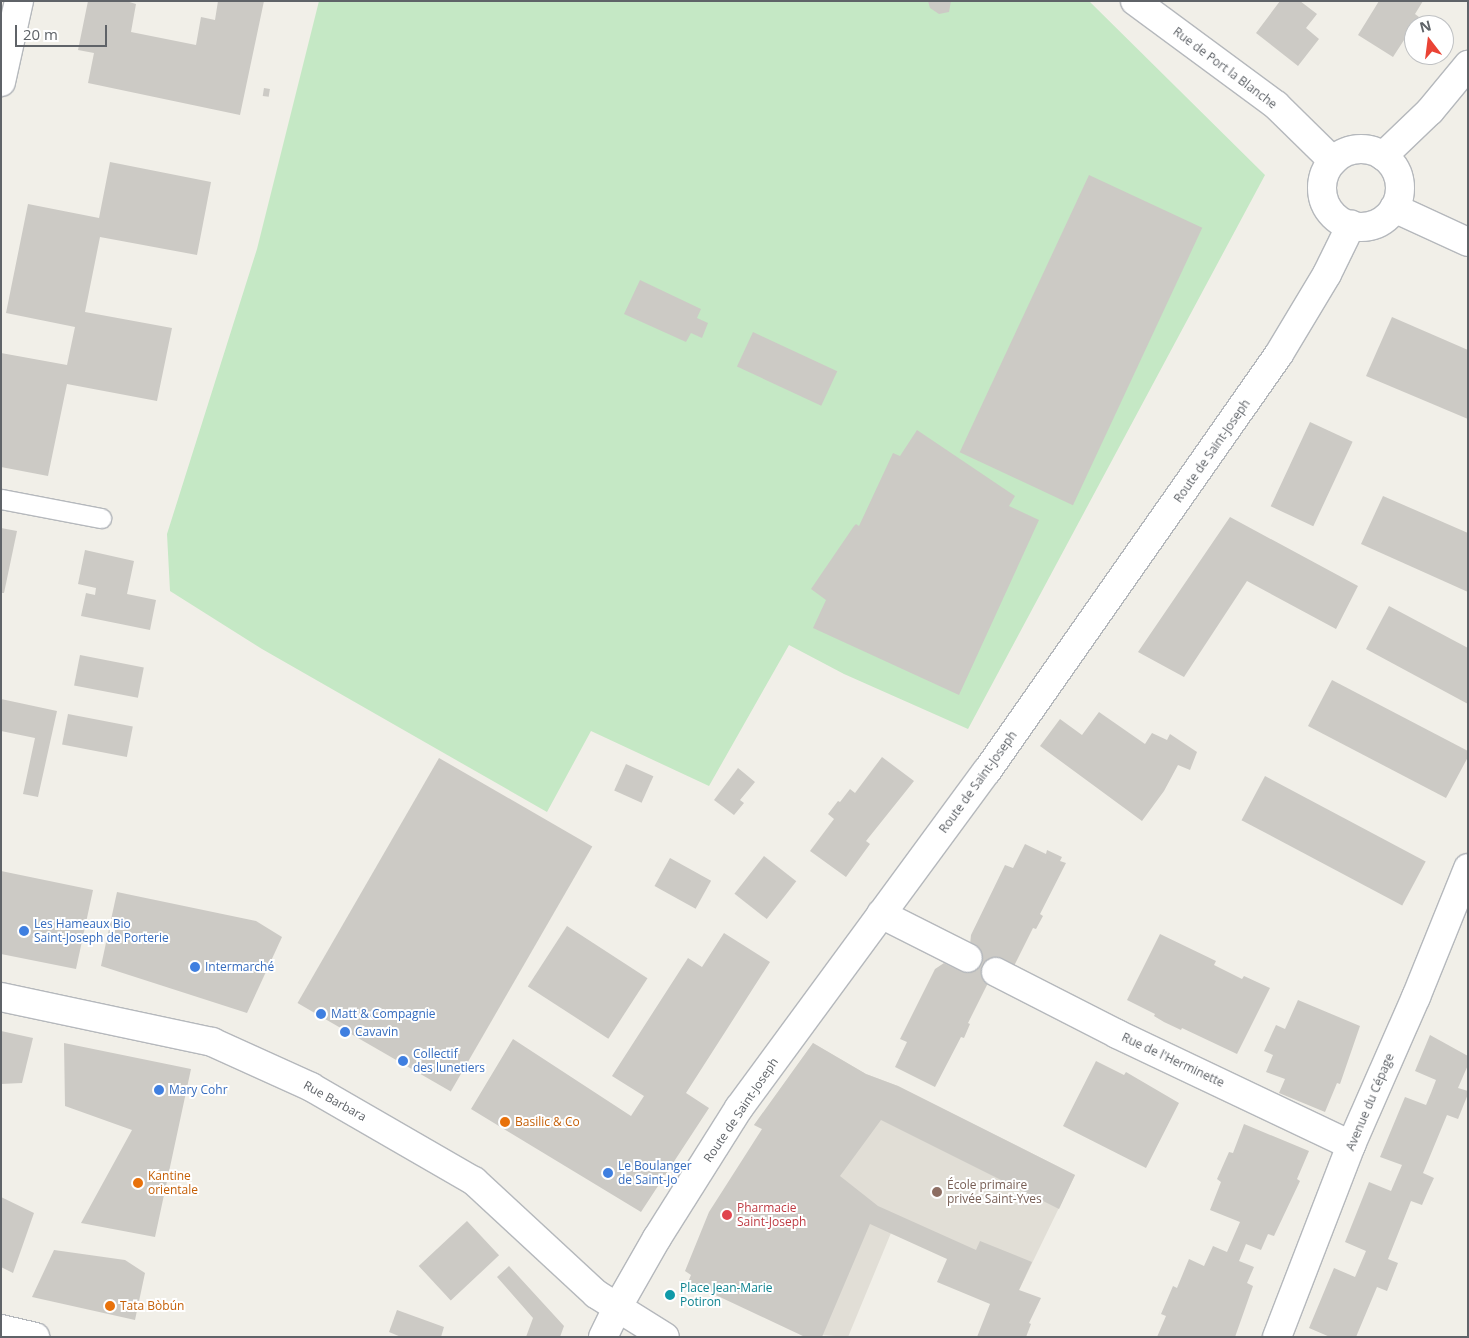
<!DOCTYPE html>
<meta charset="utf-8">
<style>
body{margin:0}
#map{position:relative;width:1469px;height:1338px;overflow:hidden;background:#f1efe8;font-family:"Open Sans",sans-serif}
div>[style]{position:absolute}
.education>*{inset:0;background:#e1ded6}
.green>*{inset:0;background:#c5e8c5}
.building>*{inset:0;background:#cccac5;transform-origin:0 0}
.roads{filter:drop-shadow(1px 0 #b5b8bc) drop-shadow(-1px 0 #b5b8bc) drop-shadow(0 1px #b5b8bc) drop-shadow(0 -1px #b5b8bc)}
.lane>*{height:19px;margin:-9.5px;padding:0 9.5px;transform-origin:9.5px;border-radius:9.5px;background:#fff}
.street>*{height:28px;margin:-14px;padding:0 14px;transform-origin:14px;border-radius:14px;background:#fff}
.secondary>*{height:28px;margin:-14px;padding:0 14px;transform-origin:14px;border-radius:14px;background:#fff}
.secondary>.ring{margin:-14px;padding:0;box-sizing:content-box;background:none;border:28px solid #fff;border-radius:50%}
.dots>*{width:14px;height:14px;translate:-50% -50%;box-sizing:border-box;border:2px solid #fff;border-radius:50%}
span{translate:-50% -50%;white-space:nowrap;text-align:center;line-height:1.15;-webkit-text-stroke:4px #fff;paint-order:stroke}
.street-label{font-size:12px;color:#5f6368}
.shop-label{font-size:12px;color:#366cbe}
.left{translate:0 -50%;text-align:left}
.food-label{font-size:12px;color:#c56008}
.education-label{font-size:12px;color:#785e54}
.health-label{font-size:12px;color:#be3a42}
.culture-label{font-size:12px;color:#0d838f}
.frame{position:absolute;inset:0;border:2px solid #5f6368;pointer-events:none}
.north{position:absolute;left:1404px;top:15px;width:50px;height:50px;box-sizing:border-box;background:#fff;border:1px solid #bfc1c3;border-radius:50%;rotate:345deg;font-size:14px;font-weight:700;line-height:20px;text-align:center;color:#5f6368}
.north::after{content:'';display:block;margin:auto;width:18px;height:22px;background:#ea4335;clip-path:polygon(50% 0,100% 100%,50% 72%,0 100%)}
.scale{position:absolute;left:15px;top:25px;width:92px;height:22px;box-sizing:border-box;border:2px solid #5f6368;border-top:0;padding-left:6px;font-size:15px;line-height:18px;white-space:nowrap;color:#5f6368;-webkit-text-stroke:4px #fff;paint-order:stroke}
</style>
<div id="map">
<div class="education">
<i style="clip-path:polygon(813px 1043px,866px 1074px,898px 1086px,1075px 1175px,1019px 1290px,891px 1233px,848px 1337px,822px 1335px,762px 1129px,754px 1125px)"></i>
</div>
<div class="green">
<i style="clip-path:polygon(319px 1px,1089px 1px,1265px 175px,968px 729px,844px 674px,789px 645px,709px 786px,591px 731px,547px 812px,262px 649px,170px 591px,167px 534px,257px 249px)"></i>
</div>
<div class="building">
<i style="clip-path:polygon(88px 1px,126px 1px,136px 4px,131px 32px,196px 45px,201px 17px,215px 20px,218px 1px,264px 1px,240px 115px,88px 83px,94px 53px,78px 50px)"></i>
<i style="clip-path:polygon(928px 1px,951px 1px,949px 12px,939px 14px,930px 8px)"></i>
<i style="clip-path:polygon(1280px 1px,1300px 1px,1317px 14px,1306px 28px,1319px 39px,1298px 66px,1256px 33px)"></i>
<i style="clip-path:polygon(1379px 1px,1423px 1px,1415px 14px,1419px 17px,1393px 57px,1358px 35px)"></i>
<i style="left:264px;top:88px;width:6px;height:8px;rotate:9deg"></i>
<i style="clip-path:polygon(110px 162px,211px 182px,197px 255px,100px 237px,85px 312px,172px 328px,157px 401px,67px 384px,48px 476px,1px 467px,1px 353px,67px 365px,75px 327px,6px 313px,28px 204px,99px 218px)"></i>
<i style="left:1089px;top:175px;width:125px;height:306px;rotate:25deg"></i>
<i style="clip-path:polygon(640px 280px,701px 309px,697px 318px,708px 323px,702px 338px,691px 333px,686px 342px,624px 314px)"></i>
<i style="clip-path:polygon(1392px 317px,1468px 350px,1468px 419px,1366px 376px)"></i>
<i style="left:753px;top:332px;width:93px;height:38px;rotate:25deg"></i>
<i style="left:1310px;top:422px;width:47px;height:93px;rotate:25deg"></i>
<i style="clip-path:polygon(917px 430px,1015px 496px,1009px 506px,1039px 520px,959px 695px,813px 628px,826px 600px,811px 589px,854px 526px,856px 524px,859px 526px,893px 453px,900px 456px)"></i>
<i style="clip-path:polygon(1383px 496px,1468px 533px,1468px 592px,1361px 544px)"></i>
<i style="clip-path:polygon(1230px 517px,1358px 586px,1336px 629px,1247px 581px,1184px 677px,1138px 652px)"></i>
<i style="clip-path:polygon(1px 528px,17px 531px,4px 593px,1px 593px)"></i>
<i style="clip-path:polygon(85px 550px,134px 561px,127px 594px,156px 600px,150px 630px,81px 616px,86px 593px,95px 595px,96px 588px,78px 584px)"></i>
<i style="clip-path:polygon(1389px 606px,1468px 648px,1468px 704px,1366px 649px)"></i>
<i style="left:80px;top:655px;width:65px;height:31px;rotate:11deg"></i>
<i style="clip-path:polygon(1332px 680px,1468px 751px,1468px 757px,1446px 798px,1308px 726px)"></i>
<i style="clip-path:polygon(1px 699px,57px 711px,38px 797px,23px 794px,35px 738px,1px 731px)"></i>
<i style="clip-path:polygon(1099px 712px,1145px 744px,1152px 733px,1167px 740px,1170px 734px,1197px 752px,1190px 770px,1178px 765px,1164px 791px,1142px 821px,1040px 746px,1060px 719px,1082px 735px)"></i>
<i style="left:68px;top:714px;width:66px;height:31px;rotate:11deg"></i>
<i style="clip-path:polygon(882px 757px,914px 781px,866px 841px,870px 844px,846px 877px,810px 851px,834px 819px,828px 814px,838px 801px,840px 802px,850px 789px,855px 793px)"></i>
<i style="left:439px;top:758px;width:177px;height:283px;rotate:30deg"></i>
<i style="left:626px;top:764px;width:30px;height:29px;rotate:24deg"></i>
<i style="clip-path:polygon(738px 768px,755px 782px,740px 800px,744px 803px,734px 815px,714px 800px)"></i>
<i style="left:1265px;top:776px;width:182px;height:50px;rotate:28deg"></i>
<i style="clip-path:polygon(1025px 844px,1046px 854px,1047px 850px,1062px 857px,1060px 861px,1066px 863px,1040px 914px,1043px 916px,1036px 929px,1033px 928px,1014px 966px,1000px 959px,968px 1023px,970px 1024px,964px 1038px,961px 1037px,935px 1087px,895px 1067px,907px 1042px,900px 1039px,935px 969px,944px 963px,963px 972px,976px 947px,970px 945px,971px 935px,1005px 865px,1013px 868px)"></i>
<i style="left:764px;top:856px;width:41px;height:48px;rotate:38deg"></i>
<i style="left:670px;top:858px;width:47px;height:32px;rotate:29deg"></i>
<i style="clip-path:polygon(1px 871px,93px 890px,76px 969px,1px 954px)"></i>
<i style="clip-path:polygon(117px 892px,256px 921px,282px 937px,247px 1013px,101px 966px)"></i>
<i style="left:567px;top:926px;width:96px;height:72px;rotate:33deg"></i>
<i style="clip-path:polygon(724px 933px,770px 962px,686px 1093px,709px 1108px,641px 1212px,471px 1109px,513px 1039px,631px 1116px,644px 1096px,612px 1076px,688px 958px,702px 967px)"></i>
<i style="clip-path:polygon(1160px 934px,1216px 961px,1214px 965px,1242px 979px,1244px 976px,1270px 988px,1237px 1054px,1182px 1028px,1181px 1030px,1164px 1022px,1154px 1016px,1155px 1014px,1127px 1000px)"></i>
<i style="clip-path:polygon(1298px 1000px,1360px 1026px,1340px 1084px,1337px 1083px,1325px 1112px,1279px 1093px,1285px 1079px,1266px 1072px,1273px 1055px,1264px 1051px,1276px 1025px,1285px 1029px)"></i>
<i style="clip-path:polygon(1px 1031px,33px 1038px,22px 1083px,1px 1084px)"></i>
<i style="clip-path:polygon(1430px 1035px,1468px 1056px,1468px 1065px,1458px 1088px,1468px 1091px,1468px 1094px,1458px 1119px,1447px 1115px,1423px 1173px,1434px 1178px,1428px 1191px,1422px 1205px,1411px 1201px,1388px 1259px,1398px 1263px,1387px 1291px,1377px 1287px,1356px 1337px,1330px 1337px,1309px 1328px,1334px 1268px,1355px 1277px,1366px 1251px,1345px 1242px,1369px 1182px,1391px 1191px,1402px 1165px,1380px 1157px,1405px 1097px,1426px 1105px,1431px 1093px,1436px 1080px,1415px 1071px)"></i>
<i style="clip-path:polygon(64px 1043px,191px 1069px,155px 1237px,81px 1223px,132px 1130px,65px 1106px)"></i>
<i style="clip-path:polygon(813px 1043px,866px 1074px,898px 1086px,1075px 1175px,1059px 1209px,881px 1120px,840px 1176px,878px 1206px,976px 1250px,980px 1241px,1032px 1262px,1019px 1290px,1041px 1298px,1029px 1323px,1031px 1324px,1026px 1337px,977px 1337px,990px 1304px,937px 1282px,947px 1259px,870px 1224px,822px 1337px,805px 1337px,688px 1282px,691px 1275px,685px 1271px,709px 1212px,762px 1129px,754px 1125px)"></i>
<i style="clip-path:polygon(1096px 1061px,1124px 1075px,1126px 1072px,1179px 1103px,1146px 1168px,1063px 1126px)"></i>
<i style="clip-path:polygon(1244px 1124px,1309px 1151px,1297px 1179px,1300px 1181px,1274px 1236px,1268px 1234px,1261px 1250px,1246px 1244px,1239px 1261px,1254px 1267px,1247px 1283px,1253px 1286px,1235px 1337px,1157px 1337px,1166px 1316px,1161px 1314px,1173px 1286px,1177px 1288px,1189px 1259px,1204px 1266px,1213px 1246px,1227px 1252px,1240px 1222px,1210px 1210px,1221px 1182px,1217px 1179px,1229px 1152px,1233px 1153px)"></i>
<i style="clip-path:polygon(1px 1197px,34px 1213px,13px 1273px,1px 1267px)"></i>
<i style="left:467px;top:1221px;width:47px;height:66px;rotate:47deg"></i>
<i style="clip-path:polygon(54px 1250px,125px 1260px,145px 1273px,135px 1320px,32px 1297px)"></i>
<i style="clip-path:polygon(509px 1266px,564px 1326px,560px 1337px,526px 1337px,533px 1318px,497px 1277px)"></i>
<i style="clip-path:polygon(397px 1310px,444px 1327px,441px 1337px,401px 1337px,389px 1332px)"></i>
</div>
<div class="roads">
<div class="lane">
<i style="left:1px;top:499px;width:102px;rotate:10.8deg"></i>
</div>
<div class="street">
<i style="left:1135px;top:1px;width:175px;rotate:36.4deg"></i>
<i style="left:1276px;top:105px;width:80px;rotate:44.5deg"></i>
<i style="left:1px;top:82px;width:83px;rotate:-77.5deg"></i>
<i style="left:1394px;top:208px;width:81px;rotate:24.7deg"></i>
<i style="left:881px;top:914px;width:97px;rotate:26.8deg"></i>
<i style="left:996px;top:972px;width:136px;rotate:27.1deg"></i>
<i style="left:1117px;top:1034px;width:259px;rotate:25.4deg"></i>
<i style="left:1px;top:997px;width:216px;rotate:12deg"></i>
<i style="left:212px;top:1042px;width:109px;rotate:24.4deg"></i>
<i style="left:311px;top:1087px;width:188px;rotate:30deg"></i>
<i style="left:474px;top:1181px;width:166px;rotate:42.8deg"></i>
<i style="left:596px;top:1294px;width:81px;rotate:31.9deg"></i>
<i style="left:1px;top:1329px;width:35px;rotate:13deg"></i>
<i style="left:1277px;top:1337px;width:206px;rotate:-68.9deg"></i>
<i style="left:1351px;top:1145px;width:162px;rotate:-66.3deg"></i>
<i style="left:1416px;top:997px;width:139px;rotate:-68deg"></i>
</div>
<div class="secondary">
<i class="ring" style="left:1322px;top:149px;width:50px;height:50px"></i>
<i style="left:1383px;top:156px;width:65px;rotate:-43.8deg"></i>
<i style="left:1430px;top:111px;width:60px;rotate:-50.4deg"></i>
<i style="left:603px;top:1337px;width:32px;rotate:-64deg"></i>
<i style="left:617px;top:1308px;width:81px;rotate:-60.3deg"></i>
<i style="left:657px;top:1238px;width:154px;rotate:-57.8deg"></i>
<i style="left:739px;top:1108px;width:418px;rotate:-53.7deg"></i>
<i style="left:987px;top:771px;width:509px;rotate:-55deg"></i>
<i style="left:1279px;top:354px;width:93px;rotate:-59deg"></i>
<i style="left:1327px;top:274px;width:55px;rotate:-63.9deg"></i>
</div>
</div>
<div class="dots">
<i style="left:24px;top:931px;background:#3f7fe0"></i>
<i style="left:195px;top:967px;background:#3f7fe0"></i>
<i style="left:321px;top:1014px;background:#3f7fe0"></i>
<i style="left:345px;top:1032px;background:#3f7fe0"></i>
<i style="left:403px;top:1061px;background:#3f7fe0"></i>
<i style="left:159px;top:1090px;background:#3f7fe0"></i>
<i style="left:505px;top:1122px;background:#e8710a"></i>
<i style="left:608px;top:1173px;background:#3f7fe0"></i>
<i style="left:138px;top:1183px;background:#e8710a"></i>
<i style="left:937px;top:1192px;background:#8d6e63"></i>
<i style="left:727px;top:1215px;background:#e0444e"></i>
<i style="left:670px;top:1295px;background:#0f9aa8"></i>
<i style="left:110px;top:1306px;background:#e8710a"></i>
</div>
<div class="street-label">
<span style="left:1225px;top:68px;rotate:37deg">Rue de Port la Blanche</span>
<span style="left:1212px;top:451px;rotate:-55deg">Route de Saint-Joseph</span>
<span style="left:978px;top:782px;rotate:-54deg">Route de Saint-Joseph</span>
<span style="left:1173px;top:1060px;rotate:25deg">Rue de l'Herminette</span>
<span style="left:335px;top:1101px;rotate:29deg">Rue Barbara</span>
<span style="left:1370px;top:1102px;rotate:-67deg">Avenue du Cépage</span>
<span style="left:741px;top:1110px;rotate:-56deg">Route de Saint-Joseph</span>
</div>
<div class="shop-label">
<span class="left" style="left:34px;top:931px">Les Hameaux Bio<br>Saint-Joseph de Porterie</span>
<span class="left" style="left:205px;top:967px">Intermarché</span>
<span class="left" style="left:331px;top:1014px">Matt &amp; Compagnie</span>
<span class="left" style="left:355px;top:1032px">Cavavin</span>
<span class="left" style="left:413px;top:1061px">Collectif<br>des lunetiers</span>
<span class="left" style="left:169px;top:1090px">Mary Cohr</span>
<span class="left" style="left:618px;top:1173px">Le Boulanger<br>de Saint-Jo</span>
</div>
<div class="food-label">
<span class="left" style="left:515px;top:1122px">Basilic &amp; Co</span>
<span class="left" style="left:148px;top:1183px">Kantine<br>orientale</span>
<span class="left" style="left:120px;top:1306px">Tata Bòbún</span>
</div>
<div class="education-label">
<span class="left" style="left:947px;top:1192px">École primaire<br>privée Saint-Yves</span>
</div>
<div class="health-label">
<span class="left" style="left:737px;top:1215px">Pharmacie<br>Saint-Joseph</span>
</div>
<div class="culture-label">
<span class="left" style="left:680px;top:1295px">Place Jean-Marie<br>Potiron</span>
</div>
<div class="frame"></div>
<div class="north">N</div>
<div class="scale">20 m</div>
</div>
